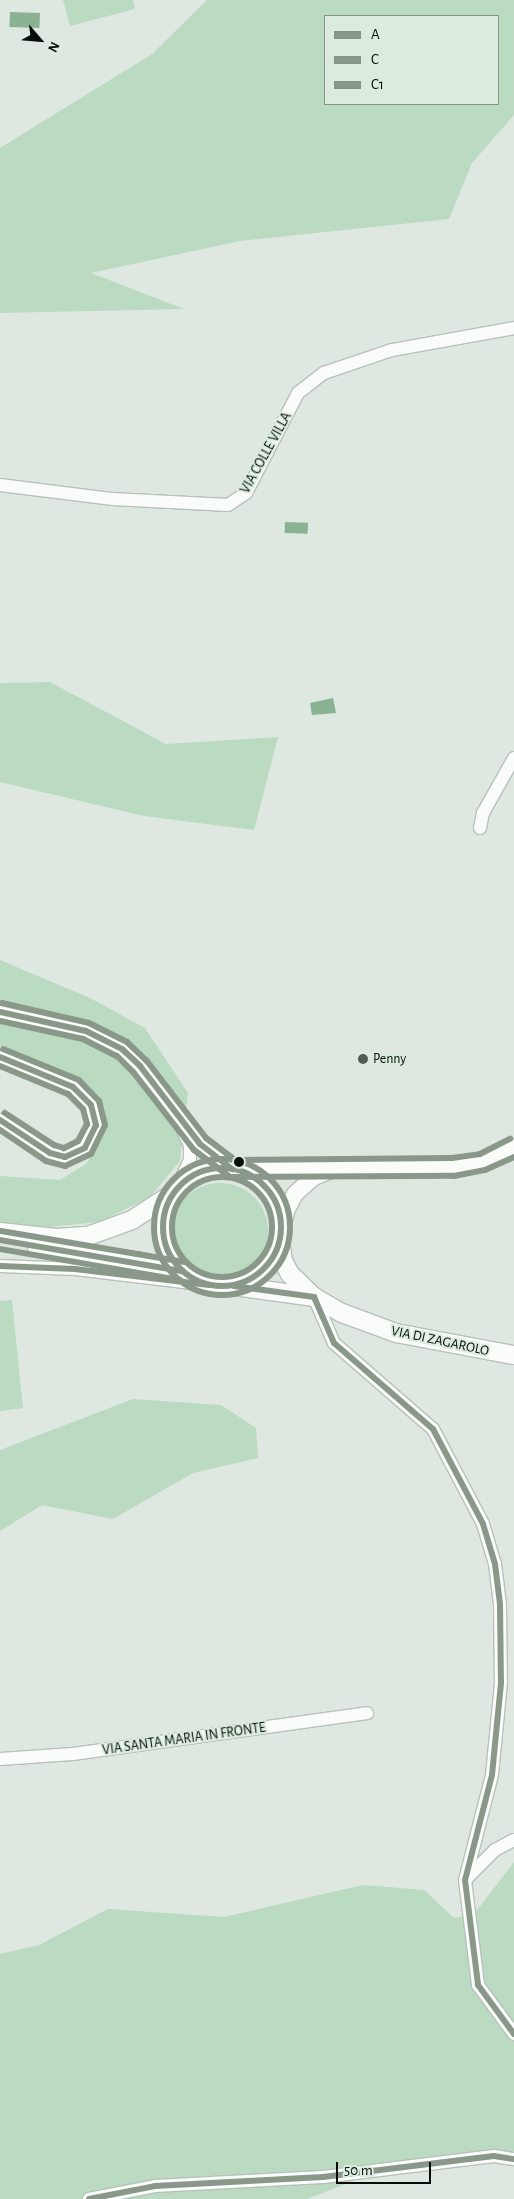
<!DOCTYPE html>
<style>
body{margin:0}
#map{position:relative;width:514px;height:2199px;overflow:hidden;background:#dee8e0;font-family:"Alegreya Sans",sans-serif}
div>[style]{position:absolute}
.green>*{inset:0;background:#badac1}
.round{border-radius:50%}
.water>*{inset:0;background:#89b392;transform-origin:0 0}
.roads{filter:drop-shadow(1px 0 #b8c0ba) drop-shadow(-1px 0 #b8c0ba) drop-shadow(0 1px #b8c0ba) drop-shadow(0 -1px #b8c0ba)}
.minor>*{height:12px;margin:-6px;padding:0 6px;transform-origin:6px;border-radius:6px;background:#fafcfa}
.tertiary>*{height:16px;margin:-8px;padding:0 8px;transform-origin:8px;border-radius:8px;background:#fafcfa}
.secondary>*{height:18px;margin:-9px;padding:0 9px;transform-origin:9px;border-radius:9px;background:#fafcfa}
.secondary>.ring{margin:-9px;padding:0;box-sizing:content-box;background:none;border:18px solid #fafcfa;border-radius:50%}
.bus-1>*{height:6px;margin:-3px;padding:0 3px;transform-origin:3px;border-radius:3px;background:#8a988a}
.bus-1>.ring{margin:-3px;padding:0;box-sizing:content-box;background:none;border:6px solid #8a988a;border-radius:50%}
.bus-2>*{height:6px;margin:-3px;padding:0 3px;transform-origin:3px;border-radius:3px;background:#8a988a}
.bus-2>.ring{margin:-3px;padding:0;box-sizing:content-box;background:none;border:6px solid #8a988a;border-radius:50%}
.bus-3>*{height:6px;margin:-3px;padding:0 3px;transform-origin:3px;border-radius:3px;background:#8a988a}
.bus-3>.ring{margin:-3px;padding:0;box-sizing:content-box;background:none;border:6px solid #8a988a;border-radius:50%}
.bus-4>*{height:6px;margin:-3px;padding:0 3px;transform-origin:3px;border-radius:3px;background:#8a988a}
.dots>*{width:14px;height:14px;translate:-50% -50%;box-sizing:border-box;border:2px solid #dbebde;border-radius:50%}
span{translate:-50% -50%;white-space:nowrap;text-align:center;line-height:1.15;-webkit-text-stroke:4px #dbebde;paint-order:stroke}
.street-label{font-size:14px;color:#080d09}
.poi-label{font-size:14px;color:#080d09}
.left{translate:0 -50%;text-align:left}
.legend{position:absolute;left:324px;top:15px;width:175px;height:90px;box-sizing:border-box;background:#dbebde;border:1px solid #879289;margin:0;padding:6px 9px;list-style:none;font-size:15px;color:#080d09}
.legend li{display:flex;align-items:center;gap:10px;height:25px}
.legend b{width:25px;border:1px solid #879289}
.north{position:absolute;left:15px;top:15px;width:50px;height:50px;-webkit-text-stroke:4px #dbebde;paint-order:stroke;rotate:117deg;font-size:14px;font-weight:700;line-height:20px;text-align:center;color:#080d09}
.north::after{content:'';display:block;margin:auto;width:18px;height:22px;background:#080d09;clip-path:polygon(50% 0,100% 100%,50% 72%,0 100%)}
.scale{position:absolute;left:336px;top:2162px;width:95px;height:22px;box-sizing:border-box;border:2px solid #080d09;border-top:0;padding-left:6px;font-size:15px;line-height:18px;white-space:nowrap;color:#080d09;-webkit-text-stroke:4px #dbebde;paint-order:stroke}
</style>
<div id="map">
<div class="green">
<i style="clip-path:polygon(63px 0,133px 0,135px 9px,70px 26px)"></i>
<i style="clip-path:polygon(evenodd,207px 0,514px 0,514px 115px,472px 163px,449px 219px,240px 241px,91px 273px,184px 309px,0 313px,0 148px,152px 54px,207px 0,325px 16px,498px 16px,498px 104px,325px 104px,325px 16px)"></i>
<i style="clip-path:polygon(50px 682px,166px 744px,278px 737px,254px 830px,144px 816px,0 782px,0 683px)"></i>
<i style="clip-path:polygon(0 960px,90px 998px,145px 1028px,188px 1093px,180px 1161px,149px 1198px,99px 1222px,49px 1227px,0 1225px,0 1176px,60px 1180px,86px 1164px,100px 1142px,103px 1126px,102px 1111px,95px 1097px,68px 1073px,0 1046px)"></i>
<i class="round" style="left:172px;top:1183px;width:96px;height:96px"></i>
<i style="clip-path:polygon(12px 1300px,23px 1408px,0 1411px,0 1301px)"></i>
<i style="clip-path:polygon(133px 1399px,221px 1405px,256px 1428px,258px 1458px,193px 1473px,113px 1519px,42px 1505px,0 1531px,0 1450px)"></i>
<i style="clip-path:polygon(514px 1862px,514px 2159px,369px 2175px,307px 2199px,0 2199px,0 1954px,39px 1945px,108px 1909px,224px 1917px,363px 1885px,424px 1890px,454px 1918px,474px 1914px)"></i>
</div>
<div class="water">
<i style="left:10px;top:12px;width:30px;height:15px;rotate:2deg"></i>
<i style="left:285px;top:522px;width:23px;height:11px;rotate:2deg"></i>
<i style="clip-path:polygon(333px 698px,336px 713px,312px 715px,310px 703px)"></i>
</div>
<div class="roads">
<div class="minor">
<i style="left:0;top:485px;width:114px;rotate:7.1deg"></i>
<i style="left:113px;top:499px;width:115px;rotate:3deg"></i>
<i style="left:228px;top:505px;width:22px;rotate:-34deg"></i>
<i style="left:246px;top:493px;width:113px;rotate:-62.5deg"></i>
<i style="left:298px;top:393px;width:33px;rotate:-38deg"></i>
<i style="left:324px;top:373px;width:72px;rotate:-18.7deg"></i>
<i style="left:392px;top:350px;width:124px;rotate:-10.2deg"></i>
<i style="left:480px;top:828px;width:15px;rotate:-79deg"></i>
<i style="left:483px;top:813px;width:63px;rotate:-60.6deg"></i>
<i style="left:0;top:1012px;width:88px;rotate:12.5deg"></i>
<i style="left:86px;top:1031px;width:40px;rotate:26.6deg"></i>
<i style="left:122px;top:1049px;width:25px;rotate:43deg"></i>
<i style="left:140px;top:1066px;width:98px;rotate:52.4deg"></i>
<i style="left:200px;top:1144px;width:41px;rotate:38deg"></i>
<i style="left:0;top:1057px;width:79px;rotate:22.3deg"></i>
<i style="left:73px;top:1087px;width:25px;rotate:45deg"></i>
<i style="left:91px;top:1105px;width:21px;rotate:76deg"></i>
<i style="left:96px;top:1125px;width:25px;rotate:116deg"></i>
<i style="left:85px;top:1148px;width:22px;rotate:156deg"></i>
<i style="left:65px;top:1157px;width:16px;rotate:-165deg"></i>
<i style="left:50px;top:1153px;width:60px;rotate:-146.6deg"></i>
<i style="left:175px;top:1192px;width:35px;rotate:-65deg"></i>
<i style="left:190px;top:1160px;width:15px;rotate:-90deg"></i>
<i style="left:190px;top:1145px;width:16px;rotate:-117deg"></i>
<i style="left:0;top:1266px;width:75px;rotate:2.3deg"></i>
<i style="left:75px;top:1269px;width:135px;rotate:6.8deg"></i>
<i style="left:314px;top:1297px;width:50px;rotate:66.5deg"></i>
<i style="left:334px;top:1343px;width:131px;rotate:41deg"></i>
<i style="left:433px;top:1429px;width:107px;rotate:62.2deg"></i>
<i style="left:483px;top:1524px;width:42px;rotate:73.3deg"></i>
<i style="left:495px;top:1564px;width:40px;rotate:82.9deg"></i>
<i style="left:500px;top:1604px;width:79px;rotate:89.3deg"></i>
<i style="left:501px;top:1683px;width:92px;rotate:95.6deg"></i>
<i style="left:492px;top:1775px;width:108px;rotate:104.4deg"></i>
<i style="left:465px;top:1880px;width:106px;rotate:82.9deg"></i>
<i style="left:478px;top:1985px;width:61px;rotate:53.7deg"></i>
<i style="left:0;top:1759px;width:73px;rotate:-3.9deg"></i>
<i style="left:73px;top:1754px;width:297px;rotate:-7.9deg"></i>
<i style="left:466px;top:1879px;width:41px;rotate:-45deg"></i>
<i style="left:495px;top:1850px;width:21px;rotate:-28deg"></i>
<i style="left:89px;top:2199px;width:67px;rotate:-11.1deg"></i>
<i style="left:155px;top:2186px;width:168px;rotate:-3.1deg"></i>
<i style="left:323px;top:2177px;width:172px;rotate:-7deg"></i>
<i style="left:494px;top:2156px;width:20px;rotate:9deg"></i>
</div>
<div class="tertiary">
<i style="left:232px;top:1169px;width:221px;rotate:-0.5deg"></i>
<i style="left:453px;top:1167px;width:30px;rotate:-9deg"></i>
<i style="left:483px;top:1162px;width:34px;rotate:-26deg"></i>
<i style="left:279px;top:1240px;width:32px;rotate:-76deg"></i>
<i style="left:287px;top:1209px;width:17px;rotate:-62deg"></i>
<i style="left:295px;top:1194px;width:23px;rotate:-43deg"></i>
<i style="left:312px;top:1178px;width:21px;rotate:-23deg"></i>
</div>
<div class="secondary">
<i class="ring" style="left:163px;top:1168px;width:100px;height:100px"></i>
<i style="left:0;top:1232px;width:57px;rotate:6deg"></i>
<i style="left:57px;top:1238px;width:31px;rotate:-4deg"></i>
<i style="left:88px;top:1236px;width:47px;rotate:-20deg"></i>
<i style="left:132px;top:1220px;width:48px;rotate:-33deg"></i>
<i style="left:280px;top:1240px;width:21px;rotate:82deg"></i>
<i style="left:283px;top:1261px;width:15px;rotate:62deg"></i>
<i style="left:290px;top:1274px;width:33px;rotate:44deg"></i>
<i style="left:314px;top:1297px;width:32px;rotate:30deg"></i>
<i style="left:342px;top:1313px;width:58px;rotate:20.3deg"></i>
<i style="left:396px;top:1333px;width:120px;rotate:10.6deg"></i>
<i style="left:37px;top:1247px;width:101px;rotate:8deg"></i>
<i style="left:137px;top:1261px;width:46px;rotate:12.5deg"></i>
<i style="left:234px;top:1286px;width:81px;rotate:7.8deg"></i>
</div>
</div>
<div class="bus-1">
<i style="left:0;top:1012px;width:88px;rotate:12.5deg"></i>
<i style="left:86px;top:1031px;width:40px;rotate:26.6deg"></i>
<i style="left:122px;top:1049px;width:25px;rotate:43deg"></i>
<i style="left:140px;top:1066px;width:98px;rotate:52.4deg"></i>
<i style="left:200px;top:1144px;width:41px;rotate:38deg"></i>
<i style="left:0;top:1057px;width:79px;rotate:22.3deg"></i>
<i style="left:73px;top:1087px;width:25px;rotate:45deg"></i>
<i style="left:91px;top:1105px;width:21px;rotate:76deg"></i>
<i style="left:96px;top:1125px;width:25px;rotate:116deg"></i>
<i style="left:85px;top:1148px;width:22px;rotate:156deg"></i>
<i style="left:65px;top:1157px;width:16px;rotate:-165deg"></i>
<i style="left:50px;top:1153px;width:60px;rotate:-146.6deg"></i>
<i class="ring" style="left:163px;top:1168px;width:112px;height:112px"></i>
<i style="left:0;top:1240px;width:185px;rotate:9.7deg"></i>
<i style="left:234px;top:1286px;width:81px;rotate:7.8deg"></i>
<i style="left:314px;top:1297px;width:50px;rotate:66.5deg"></i>
<i style="left:334px;top:1343px;width:131px;rotate:41deg"></i>
<i style="left:433px;top:1429px;width:107px;rotate:62.2deg"></i>
<i style="left:483px;top:1524px;width:42px;rotate:73.3deg"></i>
<i style="left:495px;top:1564px;width:40px;rotate:82.9deg"></i>
<i style="left:500px;top:1604px;width:79px;rotate:89.3deg"></i>
<i style="left:501px;top:1683px;width:92px;rotate:95.6deg"></i>
<i style="left:492px;top:1775px;width:108px;rotate:104.4deg"></i>
<i style="left:465px;top:1880px;width:106px;rotate:82.9deg"></i>
<i style="left:478px;top:1985px;width:61px;rotate:53.7deg"></i>
<i style="left:89px;top:2199px;width:67px;rotate:-11.1deg"></i>
<i style="left:155px;top:2186px;width:168px;rotate:-3.1deg"></i>
<i style="left:323px;top:2177px;width:172px;rotate:-7deg"></i>
<i style="left:494px;top:2156px;width:20px;rotate:9deg"></i>
</div>
<div class="bus-2">
<i style="left:0;top:1021px;width:85px;rotate:12.2deg"></i>
<i style="left:83px;top:1039px;width:38px;rotate:27deg"></i>
<i style="left:117px;top:1056px;width:23px;rotate:45deg"></i>
<i style="left:133px;top:1072px;width:99px;rotate:52deg"></i>
<i style="left:194px;top:1150px;width:45px;rotate:36.9deg"></i>
<i style="left:230px;top:1177px;width:224px;rotate:-0.3deg"></i>
<i style="left:454px;top:1176px;width:32px;rotate:-11deg"></i>
<i style="left:485px;top:1170px;width:32px;rotate:-24deg"></i>
<i style="left:0;top:1066px;width:74px;rotate:22.4deg"></i>
<i style="left:68px;top:1094px;width:21px;rotate:45deg"></i>
<i style="left:83px;top:1109px;width:16px;rotate:75deg"></i>
<i style="left:87px;top:1124px;width:19px;rotate:118deg"></i>
<i style="left:78px;top:1141px;width:16px;rotate:153deg"></i>
<i style="left:64px;top:1148px;width:10px;rotate:-163deg"></i>
<i style="left:54px;top:1145px;width:59px;rotate:-146.9deg"></i>
<i class="ring" style="left:154px;top:1159px;width:130px;height:130px"></i>
<i style="left:0;top:1249px;width:183px;rotate:9.8deg"></i>
</div>
<div class="bus-3">
<i style="left:2px;top:1003px;width:89px;rotate:12.9deg"></i>
<i style="left:89px;top:1023px;width:42px;rotate:26.6deg"></i>
<i style="left:127px;top:1042px;width:28px;rotate:44deg"></i>
<i style="left:147px;top:1061px;width:97px;rotate:52.5deg"></i>
<i style="left:206px;top:1138px;width:36px;rotate:37deg"></i>
<i style="left:235px;top:1160px;width:217px;rotate:-0.5deg"></i>
<i style="left:452px;top:1158px;width:28px;rotate:-8deg"></i>
<i style="left:480px;top:1154px;width:34px;rotate:-27deg"></i>
<i style="left:0;top:1130px;width:55px;rotate:34deg"></i>
<i style="left:46px;top:1161px;width:20px;rotate:15deg"></i>
<i style="left:65px;top:1166px;width:29px;rotate:-25deg"></i>
<i style="left:91px;top:1154px;width:32px;rotate:-64deg"></i>
<i style="left:105px;top:1125px;width:25px;rotate:-104deg"></i>
<i style="left:99px;top:1101px;width:29px;rotate:-134deg"></i>
<i style="left:79px;top:1080px;width:82px;rotate:-157.8deg"></i>
<i class="ring" style="left:172px;top:1177px;width:94px;height:94px"></i>
<i style="left:1px;top:1231px;width:186px;rotate:9.6deg"></i>
</div>
<div class="bus-4">
<i style="left:0;top:1266px;width:75px;rotate:2.3deg"></i>
<i style="left:75px;top:1269px;width:135px;rotate:6.8deg"></i>
</div>
<div class="dots">
<i style="left:363px;top:1059px;background:#535a54"></i>
<i style="left:239px;top:1162px;background:#080d09"></i>
</div>
<div class="street-label">
<span style="left:266px;top:453px;rotate:-61deg">VIA COLLE VILLA</span>
<span style="left:440px;top:1341px;rotate:12deg">VIA DI ZAGAROLO</span>
<span style="left:184px;top:1739px;rotate:-8deg">VIA SANTA MARIA IN FRONTE</span>
</div>
<div class="poi-label">
<span class="left" style="left:373px;top:1059px">Penny</span>
</div>
<ul class="legend">
<li><b style="height:6px;background:#8a988a"></b>A</li>
<li><b style="height:6px;background:#8a988a"></b>C</li>
<li><b style="height:6px;background:#8a988a"></b>C1</li>
</ul>
<div class="north">N</div>
<div class="scale">50 m</div>
</div>
